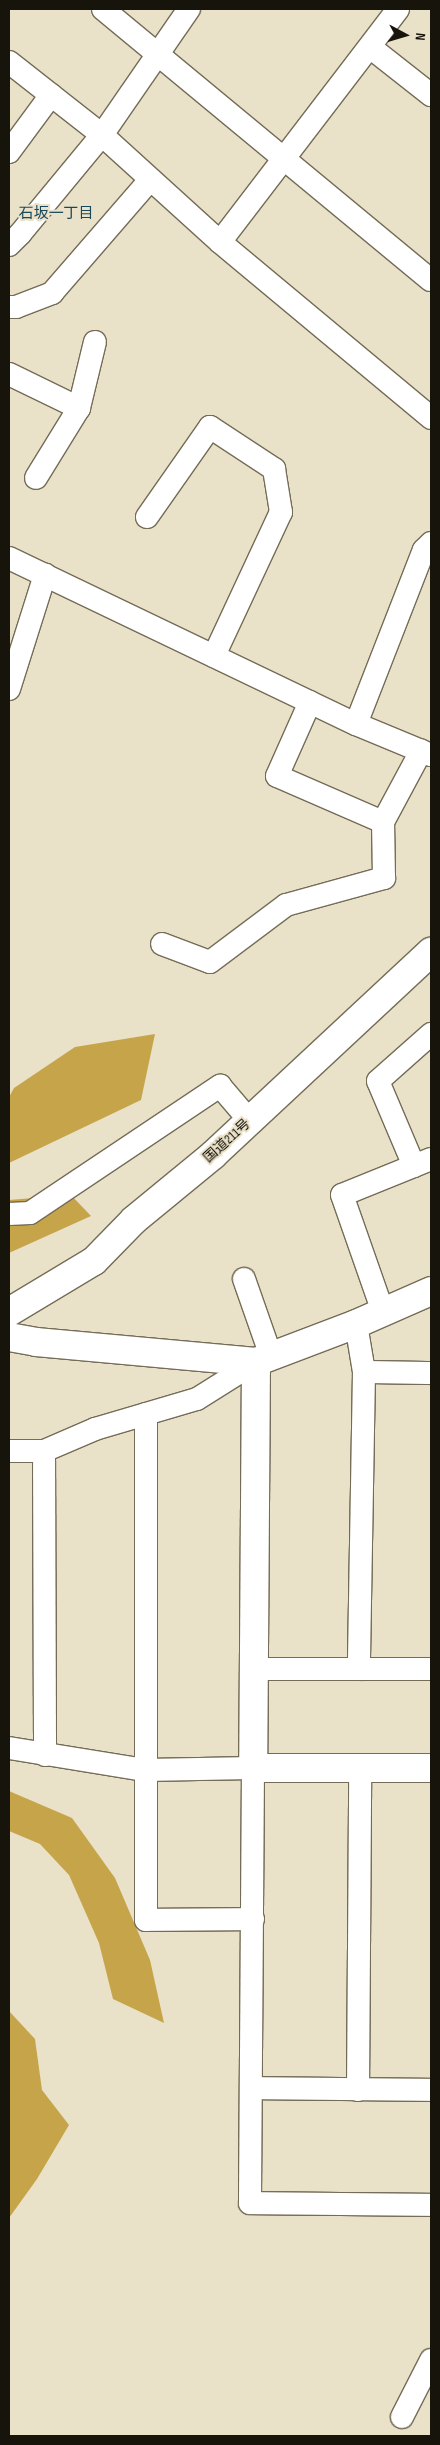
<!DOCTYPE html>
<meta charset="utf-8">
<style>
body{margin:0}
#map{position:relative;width:440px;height:2445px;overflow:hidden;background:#eae1c9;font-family:"Sofia Sans Condensed","Noto Sans JP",sans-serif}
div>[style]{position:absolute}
.forest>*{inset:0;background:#c6a54a}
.roads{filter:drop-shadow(1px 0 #746c57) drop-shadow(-1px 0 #746c57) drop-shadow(0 1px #746c57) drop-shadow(0 -1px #746c57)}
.minor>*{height:22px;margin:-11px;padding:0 11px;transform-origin:11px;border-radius:11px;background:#fff}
.tertiary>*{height:28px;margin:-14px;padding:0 14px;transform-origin:14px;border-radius:14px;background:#fff}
.trunk>*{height:28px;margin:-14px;padding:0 14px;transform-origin:14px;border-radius:14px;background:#fff}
span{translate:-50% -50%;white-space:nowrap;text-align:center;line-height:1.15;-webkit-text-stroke:4px #eae1c9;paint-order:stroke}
.street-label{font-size:14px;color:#17140c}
.neighbourhood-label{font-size:15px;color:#18485b}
.frame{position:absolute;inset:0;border:10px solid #17140c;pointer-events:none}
.north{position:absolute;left:380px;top:10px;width:50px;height:50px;-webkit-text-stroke:4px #eae1c9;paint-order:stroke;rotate:96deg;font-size:14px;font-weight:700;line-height:20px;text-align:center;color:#17140c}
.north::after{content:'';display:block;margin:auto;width:18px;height:22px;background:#17140c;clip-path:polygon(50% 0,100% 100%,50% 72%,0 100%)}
</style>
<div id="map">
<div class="forest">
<i style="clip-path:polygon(155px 1034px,141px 1100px,9px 1163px,9px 1097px,14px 1088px,75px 1047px)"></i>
<i style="clip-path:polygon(71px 1195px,91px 1216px,9px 1253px,9px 1200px)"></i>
<i style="clip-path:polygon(9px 1791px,72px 1818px,115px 1878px,150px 1960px,164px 2023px,113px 1999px,99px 1943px,69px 1875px,40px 1844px,9px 1831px)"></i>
<i style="clip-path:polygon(9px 2011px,35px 2039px,42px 2090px,69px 2125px,37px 2179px,9px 2218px)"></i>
</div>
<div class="roads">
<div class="minor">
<i style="left:103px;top:9px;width:425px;rotate:39.6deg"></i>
<i style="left:370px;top:47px;width:78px;rotate:38.2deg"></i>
<i style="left:9px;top:62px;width:118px;rotate:38.1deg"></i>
<i style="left:102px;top:135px;width:159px;rotate:42.2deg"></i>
<i style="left:220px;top:242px;width:275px;rotate:39.8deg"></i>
<i style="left:9px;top:152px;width:71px;rotate:-53.6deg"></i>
<i style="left:220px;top:242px;width:293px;rotate:-52.6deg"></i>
<i style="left:9px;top:245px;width:16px;rotate:-45deg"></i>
<i style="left:20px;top:234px;width:129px;rotate:-50.4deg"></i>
<i style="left:102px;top:135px;width:153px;rotate:-55.4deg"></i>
<i style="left:9px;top:307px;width:7px"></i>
<i style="left:16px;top:307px;width:39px;rotate:-21deg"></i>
<i style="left:52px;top:293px;width:150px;rotate:-49.1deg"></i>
<i style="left:9px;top:374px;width:78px;rotate:25.9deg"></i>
<i style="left:79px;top:408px;width:82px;rotate:121.6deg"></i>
<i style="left:79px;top:408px;width:68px;rotate:-76.4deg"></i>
<i style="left:147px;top:517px;width:110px;rotate:-55deg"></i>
<i style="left:210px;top:427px;width:77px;rotate:33.3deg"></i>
<i style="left:274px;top:469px;width:44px;rotate:80.8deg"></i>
<i style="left:281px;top:512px;width:159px;rotate:115deg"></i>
<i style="left:9px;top:558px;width:385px;rotate:25.6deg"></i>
<i style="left:356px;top:724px;width:81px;rotate:22.5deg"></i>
<i style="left:9px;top:689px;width:120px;rotate:-72.5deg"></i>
<i style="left:310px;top:702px;width:81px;rotate:114deg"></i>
<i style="left:277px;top:776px;width:116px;rotate:23.5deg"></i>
<i style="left:383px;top:822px;width:81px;rotate:-61.8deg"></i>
<i style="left:356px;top:724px;width:187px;rotate:-68.7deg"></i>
<i style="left:424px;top:550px;width:10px;rotate:-45deg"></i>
<i style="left:162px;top:944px;width:51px;rotate:20.6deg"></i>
<i style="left:210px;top:962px;width:95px;rotate:-36.9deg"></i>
<i style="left:286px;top:905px;width:102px;rotate:-15.4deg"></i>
<i style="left:384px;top:878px;width:56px;rotate:-91deg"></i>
<i style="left:414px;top:1166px;width:92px;rotate:-113deg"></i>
<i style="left:378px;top:1081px;width:71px;rotate:-41.6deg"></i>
<i style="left:9px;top:1214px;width:21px;rotate:-3deg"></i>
<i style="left:30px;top:1213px;width:229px;rotate:-33.8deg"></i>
<i style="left:220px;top:1086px;width:45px;rotate:49.5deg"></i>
<i style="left:244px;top:1279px;width:82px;rotate:70.7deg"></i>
<i style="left:383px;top:1312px;width:124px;rotate:-109.3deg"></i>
<i style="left:342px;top:1195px;width:96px;rotate:-22deg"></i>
<i style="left:356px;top:1324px;width:49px;rotate:80.5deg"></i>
<i style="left:364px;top:1372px;width:297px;rotate:91deg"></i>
<i style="left:364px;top:1372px;width:67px;rotate:0.9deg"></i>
<i style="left:146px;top:1414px;width:506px;rotate:90deg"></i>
<i style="left:146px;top:1920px;width:107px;rotate:-0.5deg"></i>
<i style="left:9px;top:1451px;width:35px"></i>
<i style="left:44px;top:1451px;width:56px;rotate:-23.3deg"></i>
<i style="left:95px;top:1429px;width:106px;rotate:-16.4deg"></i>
<i style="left:197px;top:1399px;width:70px;rotate:-32.1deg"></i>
<i style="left:44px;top:1451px;width:304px;rotate:89.8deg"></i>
<i style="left:255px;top:1669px;width:176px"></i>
<i style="left:9px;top:1748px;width:138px;rotate:9.2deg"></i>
<i style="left:145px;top:1770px;width:108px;rotate:-1.1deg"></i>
<i style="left:253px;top:1768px;width:435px;rotate:90.4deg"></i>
<i style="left:250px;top:2203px;width:181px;rotate:0.6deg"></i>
<i style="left:252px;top:2088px;width:179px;rotate:0.6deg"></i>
<i style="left:358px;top:2090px;width:322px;rotate:-89.6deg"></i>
<i style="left:402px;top:2417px;width:64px;rotate:-63deg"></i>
</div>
<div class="tertiary">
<i style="left:9px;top:1337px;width:27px;rotate:10deg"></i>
<i style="left:36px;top:1342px;width:221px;rotate:5.2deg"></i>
<i style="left:256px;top:1362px;width:107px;rotate:-20.8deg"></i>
<i style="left:356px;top:1324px;width:82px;rotate:-23.7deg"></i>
<i style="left:256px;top:1362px;width:406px;rotate:90.4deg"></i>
<i style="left:253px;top:1768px;width:178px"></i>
</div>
<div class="trunk">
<i style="left:9px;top:1312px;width:99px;rotate:-31deg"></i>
<i style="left:94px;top:1261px;width:57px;rotate:-45.7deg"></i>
<i style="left:134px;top:1220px;width:102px;rotate:-39.4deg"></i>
<i style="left:213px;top:1155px;width:298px;rotate:-43deg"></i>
</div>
</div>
<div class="street-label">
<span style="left:227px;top:1141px;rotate:-42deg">国道211号</span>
</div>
<div class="neighbourhood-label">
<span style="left:56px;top:214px">石坂一丁目</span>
</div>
<div class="frame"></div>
<div class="north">N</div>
</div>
